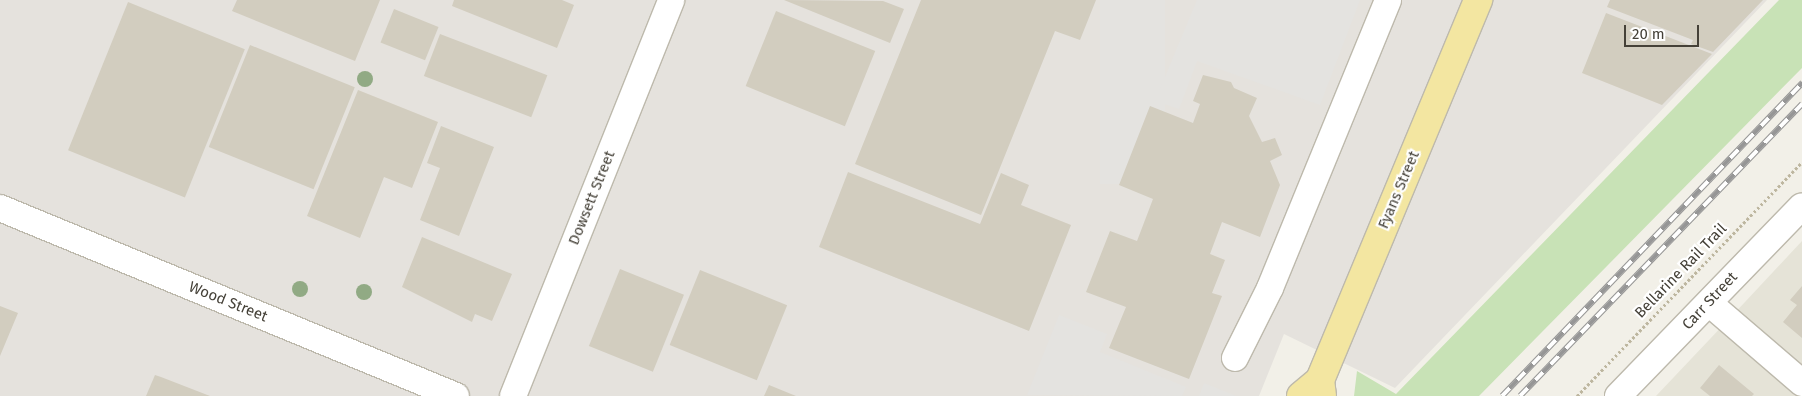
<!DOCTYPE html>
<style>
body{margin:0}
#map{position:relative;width:1802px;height:396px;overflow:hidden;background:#f2f0e8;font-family:"Fira Sans",sans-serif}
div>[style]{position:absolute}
.residential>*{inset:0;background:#e5e3d7}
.industrial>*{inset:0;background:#e5e2dd}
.green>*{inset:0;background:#c8e2b6}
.parking>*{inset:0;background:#e4e3e0;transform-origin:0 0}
.building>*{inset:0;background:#d2cdbf;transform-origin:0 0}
.path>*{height:3px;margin-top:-1.5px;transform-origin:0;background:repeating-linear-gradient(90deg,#bdb69f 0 2.5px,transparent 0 5px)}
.roads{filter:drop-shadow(1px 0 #bdb9ac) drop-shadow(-1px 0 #bdb9ac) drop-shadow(0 1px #bdb9ac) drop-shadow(0 -1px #bdb9ac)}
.minor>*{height:26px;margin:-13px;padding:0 13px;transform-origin:13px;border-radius:13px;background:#fff}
.major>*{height:28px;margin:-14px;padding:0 14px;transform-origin:14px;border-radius:14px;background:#f3e6a1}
.rail>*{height:5.5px;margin-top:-2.75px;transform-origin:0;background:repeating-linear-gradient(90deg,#fff 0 11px,#969696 0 22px);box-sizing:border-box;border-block:1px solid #969696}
.trees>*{width:16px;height:16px;margin:-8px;border-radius:50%;background:#91aa84}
span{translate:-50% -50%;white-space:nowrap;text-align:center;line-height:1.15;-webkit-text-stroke:4.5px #fff;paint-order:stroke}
.street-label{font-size:15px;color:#454138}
.scale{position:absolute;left:1624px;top:25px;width:75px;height:22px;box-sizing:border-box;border:2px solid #454138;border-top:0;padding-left:6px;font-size:15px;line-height:18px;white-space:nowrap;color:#454138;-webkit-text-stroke:4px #fff;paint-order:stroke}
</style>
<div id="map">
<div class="residential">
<i style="clip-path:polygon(1802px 241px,1802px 396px,1656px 396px,1745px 302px)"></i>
</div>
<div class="industrial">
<i style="clip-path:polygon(0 0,1767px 0,1395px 388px,1284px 334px,1259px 396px,0 396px)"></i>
</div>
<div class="green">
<i style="clip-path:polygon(1779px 0,1802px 0,1802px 68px,1479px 396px,1354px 396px,1357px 371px,1396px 394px)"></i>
</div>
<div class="parking">
<i style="left:1100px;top:0;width:65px;height:184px"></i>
<i style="clip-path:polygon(1197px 0,1360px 0,1320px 105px,1197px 61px,1179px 109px,1155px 101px)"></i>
<i style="clip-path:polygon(1059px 315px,1107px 334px,1100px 352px,1186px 387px,1182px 396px,1027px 395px)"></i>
<i style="clip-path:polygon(1204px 383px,1236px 396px,1199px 396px)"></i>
</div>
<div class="building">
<i style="clip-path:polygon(237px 0,380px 0,355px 61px,232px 11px)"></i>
<i style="clip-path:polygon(454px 0,562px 0,574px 5px,557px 48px,452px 6px)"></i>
<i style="clip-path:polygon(784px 0,883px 1px,904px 9px,890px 43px)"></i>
<i style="clip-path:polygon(921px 0,1096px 0,1080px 40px,1055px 31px,981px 215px,855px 164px)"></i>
<i style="clip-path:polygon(1610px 0,1763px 0,1713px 52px,1691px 44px,1693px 40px,1607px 7px)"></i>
<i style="left:128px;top:2px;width:126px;height:160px;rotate:22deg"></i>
<i style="left:394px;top:9px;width:48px;height:36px;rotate:22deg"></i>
<i style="left:776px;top:11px;width:107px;height:81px;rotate:22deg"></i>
<i style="clip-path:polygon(1606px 13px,1712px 54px,1662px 105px,1582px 73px)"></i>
<i style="left:440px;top:34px;width:115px;height:45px;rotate:21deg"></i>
<i style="left:250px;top:45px;width:113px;height:110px;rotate:22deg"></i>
<i style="clip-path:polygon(1203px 75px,1231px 82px,1234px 88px,1257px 98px,1249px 116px,1262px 142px,1275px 138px,1282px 155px,1270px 161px,1280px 185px,1260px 237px,1222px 222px,1210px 254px,1225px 260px,1212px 293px,1222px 296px,1189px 379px,1109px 348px,1126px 307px,1086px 292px,1110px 231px,1137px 241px,1153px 199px,1119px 185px,1150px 106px,1193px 123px,1200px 104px,1193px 101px)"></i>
<i style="clip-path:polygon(358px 90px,438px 122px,412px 188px,384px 177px,360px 238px,307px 216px)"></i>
<i style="clip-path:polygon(441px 126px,494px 147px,459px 236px,420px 220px,440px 168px,427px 163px)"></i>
<i style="clip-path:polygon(848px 172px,980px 224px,1001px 173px,1029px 185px,1021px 205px,1071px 225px,1029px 331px,819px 247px)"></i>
<i style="clip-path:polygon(422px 237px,512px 274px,492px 321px,475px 314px,472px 322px,402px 287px)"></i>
<i style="left:620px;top:269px;width:69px;height:83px;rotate:22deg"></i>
<i style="left:700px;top:270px;width:94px;height:81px;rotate:22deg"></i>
<i style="clip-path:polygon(1802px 286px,1802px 338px,1783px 322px,1797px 305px,1790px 300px)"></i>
<i style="clip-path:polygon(0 306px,18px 313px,0 356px)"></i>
<i style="clip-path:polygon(1719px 365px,1754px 394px,1752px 396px,1710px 396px,1700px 388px)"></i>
<i style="clip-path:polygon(155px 375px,161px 377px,210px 396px,146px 396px)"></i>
<i style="clip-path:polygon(769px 385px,796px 396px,764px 396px)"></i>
</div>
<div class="path">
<i style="left:1577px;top:396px;width:325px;rotate:-46.1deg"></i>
</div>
<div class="roads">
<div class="minor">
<i style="left:0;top:208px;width:493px;rotate:22.4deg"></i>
<i style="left:1709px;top:303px;width:123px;rotate:40.7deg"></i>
<i style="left:1235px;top:358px;width:78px;rotate:-63.4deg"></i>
<i style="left:1270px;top:288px;width:311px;rotate:-67.7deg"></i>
<i style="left:513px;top:396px;width:426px;rotate:-68.2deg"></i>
<i style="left:1618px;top:396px;width:264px;rotate:-45.9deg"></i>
</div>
<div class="major">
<i style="left:1301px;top:396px;width:25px;rotate:-40deg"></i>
<i style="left:1322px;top:396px;width:16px;rotate:-97deg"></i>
<i style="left:1320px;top:380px;width:412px;rotate:-67.4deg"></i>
</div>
</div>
<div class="rail">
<i style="left:1502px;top:396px;width:434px;rotate:-46.2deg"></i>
<i style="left:1520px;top:396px;width:406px;rotate:-46deg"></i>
</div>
<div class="trees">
<i style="left:365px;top:79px"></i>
<i style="left:300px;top:289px"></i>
<i style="left:364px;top:292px"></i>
</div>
<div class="street-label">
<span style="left:1399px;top:190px;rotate:-67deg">Fyans Street</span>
<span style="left:592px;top:198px;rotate:-68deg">Dowsett Street</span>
<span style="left:1681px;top:271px;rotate:-46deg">Bellarine Rail Trail</span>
<span style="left:1710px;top:301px;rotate:-47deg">Carr Street</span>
<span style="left:228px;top:302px;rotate:22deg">Wood Street</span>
</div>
<div class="scale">20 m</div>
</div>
